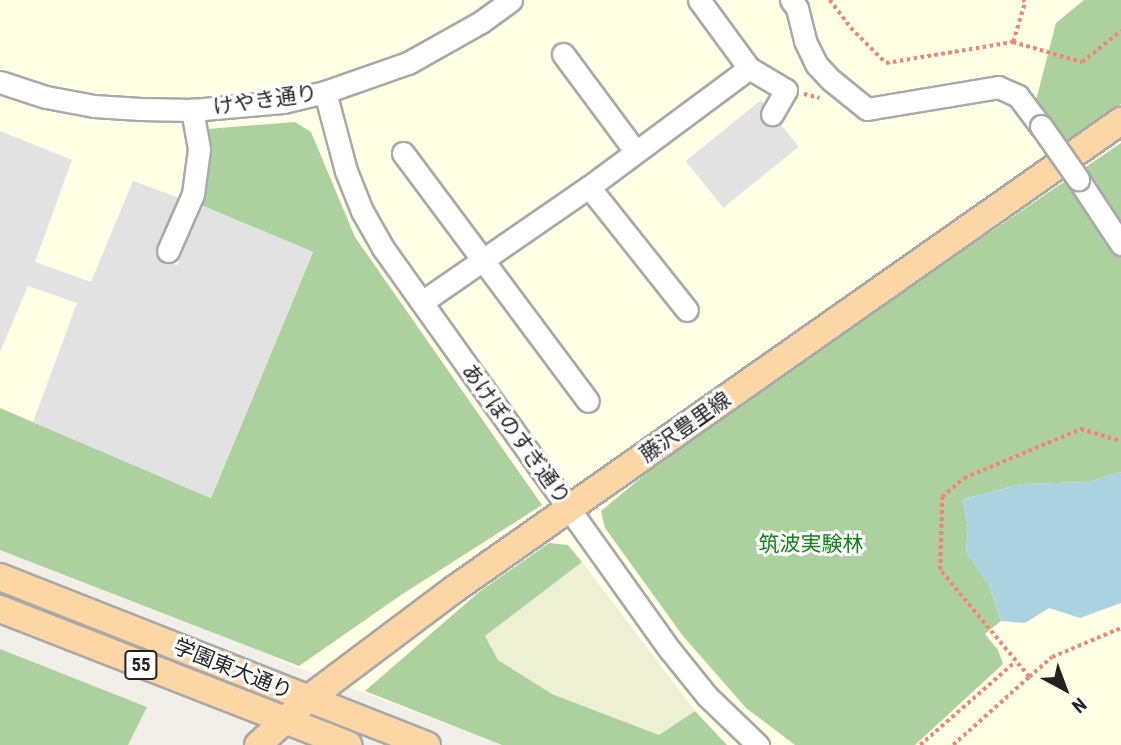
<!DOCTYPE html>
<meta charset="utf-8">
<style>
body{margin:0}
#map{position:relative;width:1121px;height:745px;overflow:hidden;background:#f2efe9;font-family:"Roboto Condensed","Noto Sans JP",sans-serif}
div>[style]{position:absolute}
.education>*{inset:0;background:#ffffe5}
.farmland>*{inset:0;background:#eef0d5}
.forest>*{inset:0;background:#add19e}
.parking>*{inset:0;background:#e2e2e2;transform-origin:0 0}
.water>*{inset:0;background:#aad3df}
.path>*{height:3.5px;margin-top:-1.75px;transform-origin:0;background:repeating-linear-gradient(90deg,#fa8072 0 3.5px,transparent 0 7px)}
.roads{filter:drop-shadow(2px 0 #a9a9a9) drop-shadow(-2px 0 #a9a9a9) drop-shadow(0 2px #a9a9a9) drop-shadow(0 -2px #a9a9a9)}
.minor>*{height:21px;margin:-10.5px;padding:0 10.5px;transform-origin:10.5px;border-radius:10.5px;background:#fff}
.major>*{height:26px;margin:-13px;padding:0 13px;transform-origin:13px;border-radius:13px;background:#fcd6a4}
.bridges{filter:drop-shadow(2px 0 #a9a9a9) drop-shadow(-2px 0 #a9a9a9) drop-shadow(0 2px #a9a9a9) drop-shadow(0 -2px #a9a9a9)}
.minor-bridge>*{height:21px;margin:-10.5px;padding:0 10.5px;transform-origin:10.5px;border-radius:10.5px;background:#fff}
span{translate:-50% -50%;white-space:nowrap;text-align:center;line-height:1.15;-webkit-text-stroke:6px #fff;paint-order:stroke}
.shield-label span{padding:2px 5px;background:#fff;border:2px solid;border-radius:5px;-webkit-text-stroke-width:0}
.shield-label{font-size:19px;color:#222;font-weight:700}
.street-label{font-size:21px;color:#222}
.park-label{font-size:21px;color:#0c8416}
.north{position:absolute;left:1030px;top:654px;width:70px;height:70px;-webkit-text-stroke:5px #fff;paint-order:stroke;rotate:139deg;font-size:19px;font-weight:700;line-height:28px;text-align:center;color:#222}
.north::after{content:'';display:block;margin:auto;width:24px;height:32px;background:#222;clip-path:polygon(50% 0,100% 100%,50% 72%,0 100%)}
</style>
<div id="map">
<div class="education">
<i style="clip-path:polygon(0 0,1121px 0,1121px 745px,502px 745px,291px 665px,193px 621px,0 546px)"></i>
</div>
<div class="farmland">
<i style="clip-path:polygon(582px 562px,695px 711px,659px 735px,552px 694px,498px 660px,485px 636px)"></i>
</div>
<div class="forest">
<i style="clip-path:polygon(1084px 0,1121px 0,1121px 104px,1066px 142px,1035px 104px,1056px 23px)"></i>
<i style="clip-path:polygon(295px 122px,311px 132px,355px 237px,542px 505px,401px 595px,299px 666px,0 550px,0 408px,211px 498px,313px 252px,203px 206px,207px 129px)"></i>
<i style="clip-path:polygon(1121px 143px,1121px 472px,1089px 482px,1022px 484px,963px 499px,968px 528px,966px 552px,989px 585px,1001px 621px,985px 634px,998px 650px,1003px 664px,915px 745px,795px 745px,746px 708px,683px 636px,605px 528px,601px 511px,690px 437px)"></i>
<i style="clip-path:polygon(549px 543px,568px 545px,582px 562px,485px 636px,498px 660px,552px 694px,659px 735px,695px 711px,727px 745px,502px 745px,365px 691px,479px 592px)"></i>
<i style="clip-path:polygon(0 649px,147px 707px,128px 745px,0 745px)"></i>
</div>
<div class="parking">
<i style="left:761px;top:100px;width:60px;height:97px;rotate:51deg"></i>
<i style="clip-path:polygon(0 131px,72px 160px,35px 262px,91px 282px,133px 181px,182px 199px,159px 259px,177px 265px,203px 206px,313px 252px,211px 498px,33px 422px,77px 303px,28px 286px,0 352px)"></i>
</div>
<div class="water">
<i style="clip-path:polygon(1121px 472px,1121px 603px,1080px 618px,1049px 608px,1025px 623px,1001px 621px,989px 585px,966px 553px,968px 528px,963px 499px,1022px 484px,1089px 482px)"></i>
</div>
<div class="path">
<i style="left:830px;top:0;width:35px;rotate:53deg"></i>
<i style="left:851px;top:28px;width:49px;rotate:45deg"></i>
<i style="left:886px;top:63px;width:129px;rotate:-9.4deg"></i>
<i style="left:1013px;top:42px;width:72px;rotate:16.2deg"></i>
<i style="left:1082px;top:62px;width:50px;rotate:-38.5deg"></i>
<i style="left:1013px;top:42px;width:42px;rotate:-73.3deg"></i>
<i style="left:1025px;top:2px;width:3px;rotate:-135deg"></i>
<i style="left:804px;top:94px;width:16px;rotate:14deg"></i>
<i style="left:1029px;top:677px;width:30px;rotate:-41deg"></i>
<i style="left:1052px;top:657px;width:75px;rotate:-22.8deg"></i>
<i style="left:920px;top:745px;width:126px;rotate:-41.1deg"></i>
<i style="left:953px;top:745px;width:102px;rotate:-41.8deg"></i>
<i style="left:1029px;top:677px;width:139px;rotate:-129.8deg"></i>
<i style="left:940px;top:570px;width:73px;rotate:-88.4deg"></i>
<i style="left:942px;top:497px;width:29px;rotate:-41deg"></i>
<i style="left:964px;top:478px;width:127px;rotate:-22.7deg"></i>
<i style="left:1081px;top:429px;width:42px;rotate:16.7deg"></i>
</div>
<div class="roads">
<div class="minor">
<i style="left:699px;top:0;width:84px;rotate:53.7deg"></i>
<i style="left:749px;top:68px;width:43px;rotate:30.7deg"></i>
<i style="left:786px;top:90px;width:28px;rotate:120deg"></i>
<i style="left:791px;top:0;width:10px;rotate:53deg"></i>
<i style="left:797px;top:8px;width:34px;rotate:76deg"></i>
<i style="left:805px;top:41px;width:25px;rotate:64deg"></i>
<i style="left:816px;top:64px;width:22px;rotate:47deg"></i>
<i style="left:831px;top:80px;width:46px;rotate:38.9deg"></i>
<i style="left:867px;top:109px;width:133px;rotate:-9.5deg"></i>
<i style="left:998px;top:87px;width:22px;rotate:24deg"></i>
<i style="left:1018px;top:96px;width:38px;rotate:53deg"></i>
<i style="left:563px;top:54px;width:121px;rotate:53.4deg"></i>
<i style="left:0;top:82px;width:48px;rotate:18.1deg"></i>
<i style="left:46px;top:97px;width:49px;rotate:10.6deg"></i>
<i style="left:94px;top:106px;width:46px;rotate:3.7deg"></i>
<i style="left:140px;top:109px;width:52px;rotate:1.1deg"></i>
<i style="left:192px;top:110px;width:91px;rotate:-5deg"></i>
<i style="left:283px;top:102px;width:43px;rotate:-13.4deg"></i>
<i style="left:325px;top:92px;width:88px;rotate:-19.3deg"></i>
<i style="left:408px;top:63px;width:84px;rotate:-29.3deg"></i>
<i style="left:481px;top:22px;width:37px;rotate:-36deg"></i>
<i style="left:325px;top:92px;width:82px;rotate:75.1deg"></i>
<i style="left:346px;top:171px;width:43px;rotate:68.2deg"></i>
<i style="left:362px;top:211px;width:43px;rotate:60.4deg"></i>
<i style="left:383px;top:248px;width:494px;rotate:54.5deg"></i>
<i style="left:670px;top:650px;width:59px;rotate:51.2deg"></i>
<i style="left:707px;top:696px;width:71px;rotate:43.9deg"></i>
<i style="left:403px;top:153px;width:309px;rotate:53.3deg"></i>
<i style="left:1078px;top:179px;width:78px;rotate:56.5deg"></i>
<i style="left:589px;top:187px;width:157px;rotate:51.5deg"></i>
<i style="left:168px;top:251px;width:62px;rotate:-66.3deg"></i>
<i style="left:193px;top:194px;width:45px;rotate:-82.4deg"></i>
<i style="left:199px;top:149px;width:40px;rotate:-100deg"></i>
<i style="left:422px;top:302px;width:203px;rotate:-34.6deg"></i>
<i style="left:589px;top:187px;width:199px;rotate:-36.6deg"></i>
</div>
<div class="major">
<i style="left:0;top:577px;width:459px;rotate:21.5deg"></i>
<i style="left:0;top:609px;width:374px;rotate:21.3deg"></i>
<i style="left:258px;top:745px;width:68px;rotate:-42.6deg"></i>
<i style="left:308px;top:699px;width:185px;rotate:-36.9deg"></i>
<i style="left:456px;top:588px;width:813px;rotate:-35.08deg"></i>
</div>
</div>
<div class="bridges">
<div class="minor-bridge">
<i style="left:1041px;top:126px;width:65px;rotate:55.1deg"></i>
</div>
</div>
<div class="shield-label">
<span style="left:141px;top:665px">55</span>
</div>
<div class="street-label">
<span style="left:265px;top:100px;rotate:-8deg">けやき通り</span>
<span style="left:685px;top:427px;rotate:-35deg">藤沢豊里線</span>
<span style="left:516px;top:434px;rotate:54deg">あけぼのすぎ通り</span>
<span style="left:233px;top:669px;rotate:22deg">学園東大通り</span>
</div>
<div class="park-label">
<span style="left:811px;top:544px">筑波実験林</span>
</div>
<div class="north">N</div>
</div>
